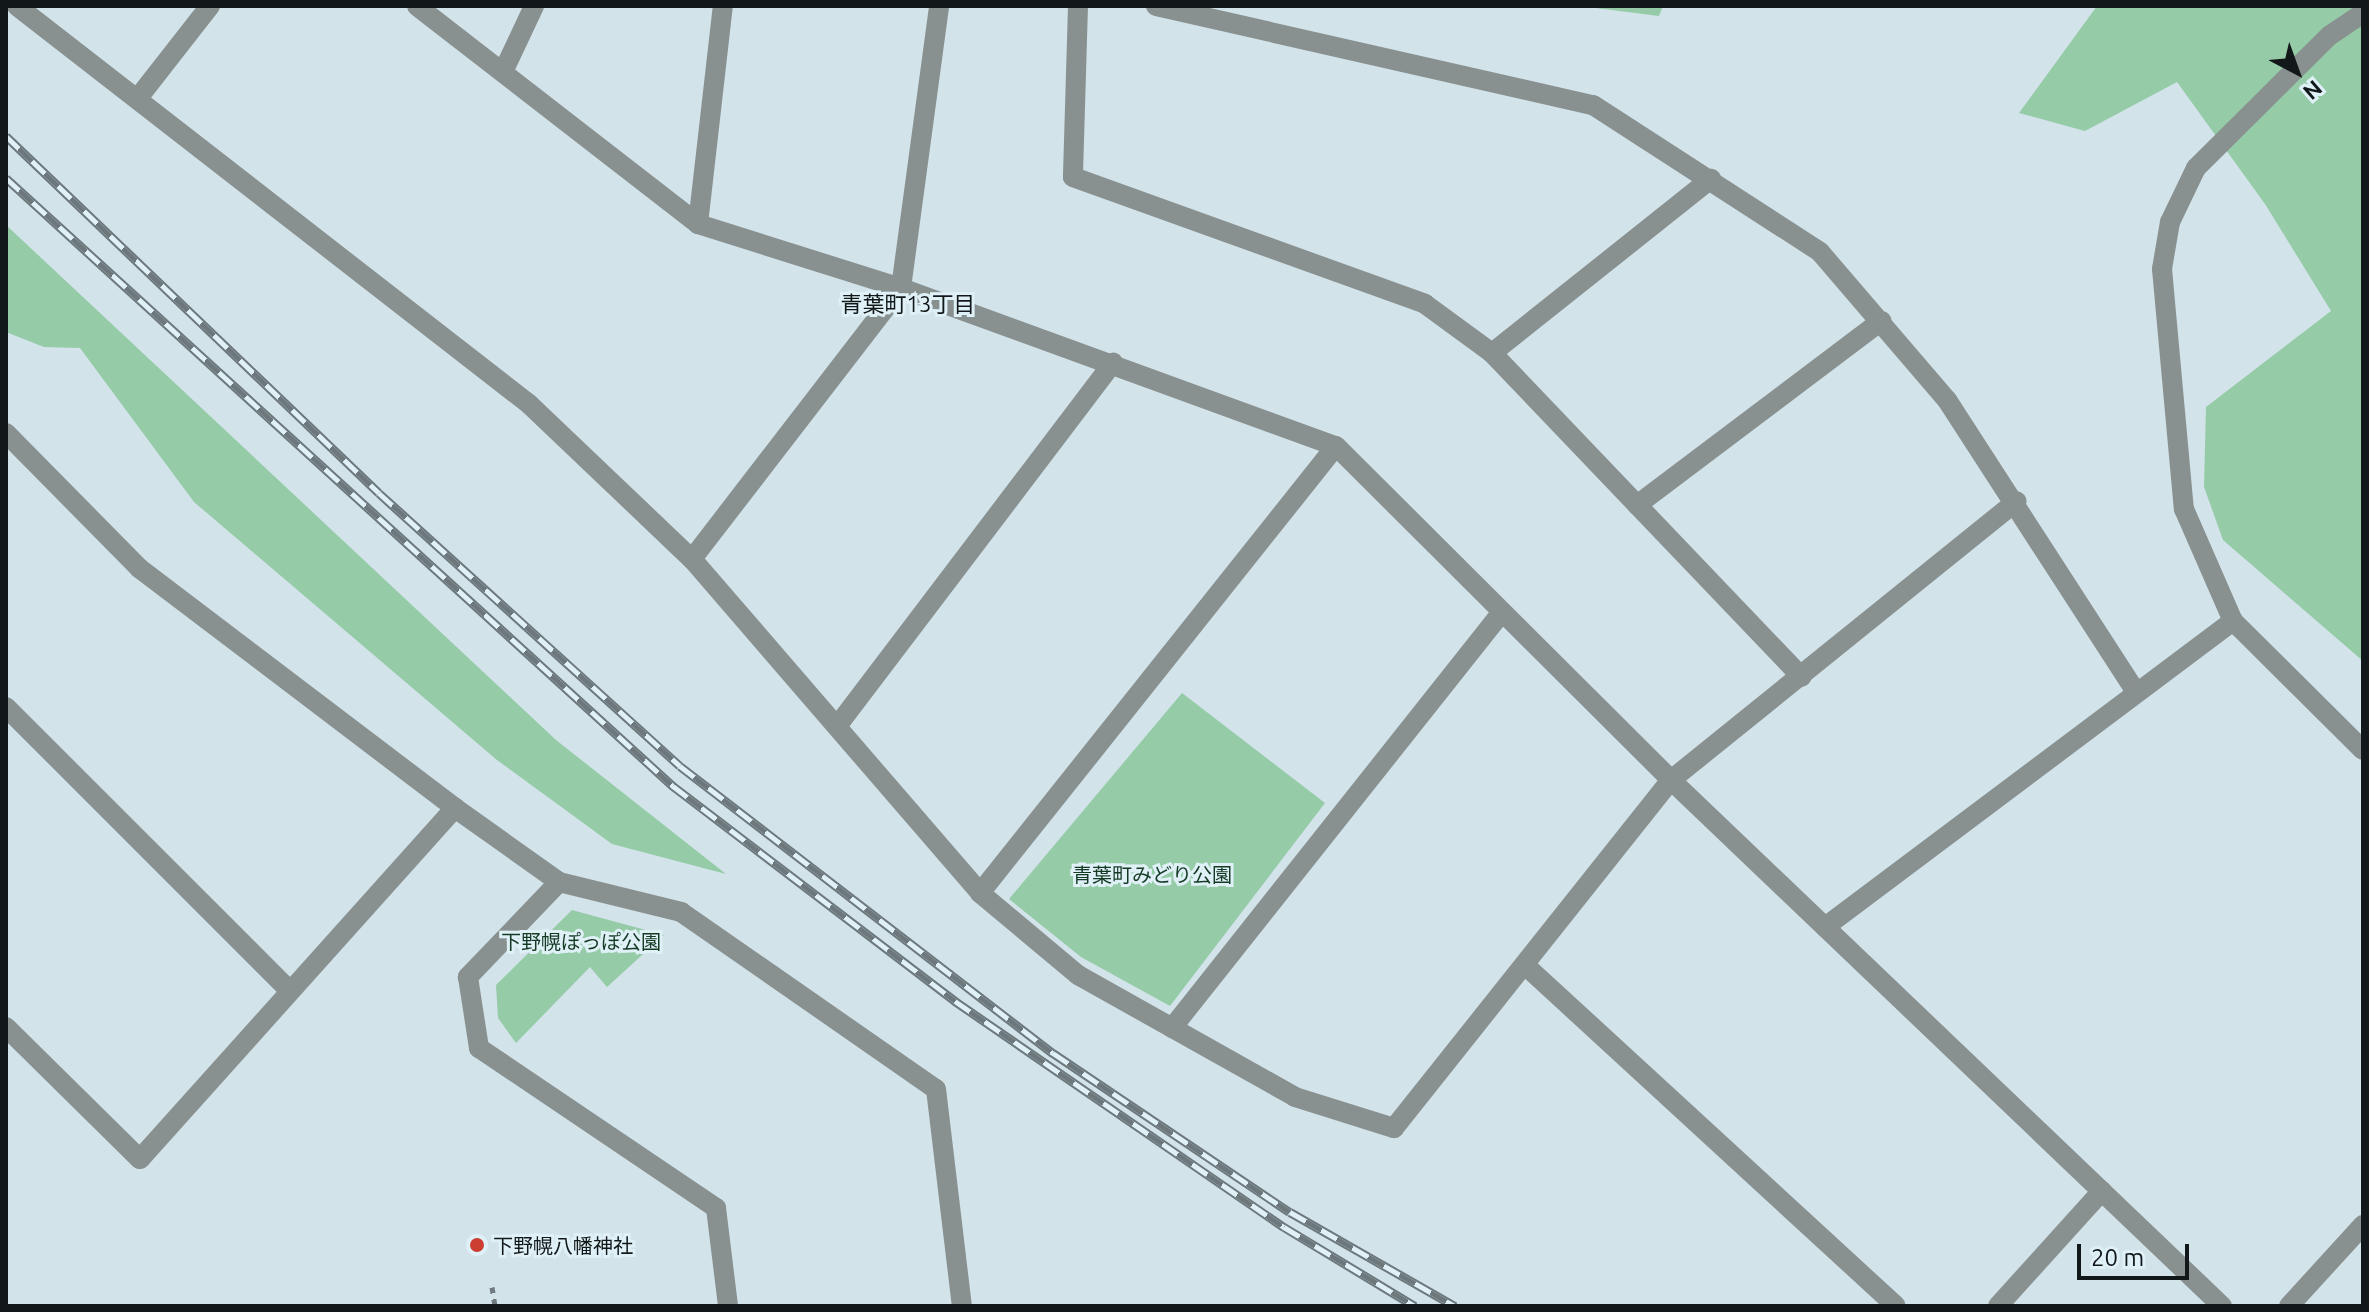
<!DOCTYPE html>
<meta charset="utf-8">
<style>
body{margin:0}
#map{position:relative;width:2369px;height:1312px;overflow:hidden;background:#d2e3ea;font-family:Ubuntu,"Noto Sans JP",sans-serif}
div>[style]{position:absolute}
.green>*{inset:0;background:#95cba7}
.path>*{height:5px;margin-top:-2.5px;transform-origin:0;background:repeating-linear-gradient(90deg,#6f7b7f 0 6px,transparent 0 12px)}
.minor>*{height:20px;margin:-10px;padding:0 10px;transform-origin:10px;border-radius:10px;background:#899190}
.rail>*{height:9px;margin-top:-4.5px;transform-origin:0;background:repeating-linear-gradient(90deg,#dff0f7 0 18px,#6c787c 0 36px);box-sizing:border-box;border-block:2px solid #6c787c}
.dots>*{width:22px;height:22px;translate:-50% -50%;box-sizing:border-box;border:4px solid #dff0f7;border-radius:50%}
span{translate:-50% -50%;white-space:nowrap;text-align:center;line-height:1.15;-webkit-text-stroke:6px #dff0f7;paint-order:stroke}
.park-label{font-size:20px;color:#153a24}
.poi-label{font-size:20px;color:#12181a}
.left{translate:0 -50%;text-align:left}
.neighbourhood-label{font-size:22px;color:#12181a}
.frame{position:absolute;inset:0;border:8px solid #12181a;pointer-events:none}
.north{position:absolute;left:2257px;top:32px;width:80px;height:80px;-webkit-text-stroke:6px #dff0f7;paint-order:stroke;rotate:139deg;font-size:22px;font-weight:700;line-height:32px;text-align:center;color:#12181a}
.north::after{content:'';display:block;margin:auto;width:28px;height:36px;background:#12181a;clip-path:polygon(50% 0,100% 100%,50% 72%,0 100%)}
.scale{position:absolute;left:2077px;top:1244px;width:112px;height:36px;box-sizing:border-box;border:4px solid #12181a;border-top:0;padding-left:10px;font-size:24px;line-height:28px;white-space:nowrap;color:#12181a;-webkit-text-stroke:6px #dff0f7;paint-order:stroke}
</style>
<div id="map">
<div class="green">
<i style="clip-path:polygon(1580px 6px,1663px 6px,1659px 16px)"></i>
<i style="clip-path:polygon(2097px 6px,2363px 6px,2363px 661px,2223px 540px,2204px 487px,2206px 407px,2331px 311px,2265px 204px,2177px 82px,2085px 131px,2019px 113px)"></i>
<i style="clip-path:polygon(6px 225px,556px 740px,726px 874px,612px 844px,497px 760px,194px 502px,80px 348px,44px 347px,6px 332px)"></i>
<i style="clip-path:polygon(1182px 693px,1325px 803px,1170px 1006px,1081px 957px,1009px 899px)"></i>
<i style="clip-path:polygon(572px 910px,664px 935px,607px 987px,590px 967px,516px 1043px,498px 1018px,496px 985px)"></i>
</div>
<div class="path">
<i style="left:492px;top:1287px;width:19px;rotate:81deg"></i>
</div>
<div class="minor">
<i style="left:17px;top:6px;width:648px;rotate:37.86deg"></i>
<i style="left:529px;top:404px;width:225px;rotate:43.6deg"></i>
<i style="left:692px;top:559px;width:441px;rotate:49.2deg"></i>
<i style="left:980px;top:893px;width:128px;rotate:39.9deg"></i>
<i style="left:1078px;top:975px;width:249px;rotate:29.3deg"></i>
<i style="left:1295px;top:1097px;width:104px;rotate:17.4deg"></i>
<i style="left:1394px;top:1128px;width:445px;rotate:-51.5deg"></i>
<i style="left:1671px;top:780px;width:444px;rotate:-38.9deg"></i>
<i style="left:417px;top:6px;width:356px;rotate:37.8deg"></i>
<i style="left:698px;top:224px;width:213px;rotate:17.5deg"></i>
<i style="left:901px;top:288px;width:463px;rotate:20deg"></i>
<i style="left:1336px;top:446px;width:473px;rotate:44.9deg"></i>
<i style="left:1671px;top:780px;width:762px;rotate:43.67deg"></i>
<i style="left:1078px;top:6px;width:171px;rotate:91.7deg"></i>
<i style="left:1073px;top:177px;width:374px;rotate:19.8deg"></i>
<i style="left:1425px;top:304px;width:83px;rotate:36.2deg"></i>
<i style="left:1492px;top:353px;width:448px;rotate:46.3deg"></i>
<i style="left:1156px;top:6px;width:448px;rotate:12.8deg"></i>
<i style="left:1593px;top:105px;width:270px;rotate:32.9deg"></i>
<i style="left:1820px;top:252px;width:195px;rotate:49.4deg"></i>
<i style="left:1947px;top:400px;width:348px;rotate:57.1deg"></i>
<i style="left:2363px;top:13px;width:40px;rotate:146deg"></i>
<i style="left:2330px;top:35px;width:189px;rotate:135.2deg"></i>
<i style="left:2196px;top:168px;width:60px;rotate:115.7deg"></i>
<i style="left:2170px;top:222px;width:48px;rotate:99.7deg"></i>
<i style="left:2162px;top:269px;width:241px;rotate:84.8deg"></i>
<i style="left:2184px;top:509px;width:122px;rotate:66.4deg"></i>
<i style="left:2233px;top:621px;width:183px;rotate:44.8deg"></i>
<i style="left:503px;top:72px;width:73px;rotate:-64.8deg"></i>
<i style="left:138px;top:98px;width:117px;rotate:-52deg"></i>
<i style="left:698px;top:224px;width:219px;rotate:-83.5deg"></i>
<i style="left:1492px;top:353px;width:280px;rotate:-38.5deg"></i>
<i style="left:6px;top:433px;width:190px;rotate:45.4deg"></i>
<i style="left:139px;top:568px;width:397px;rotate:37.2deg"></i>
<i style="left:455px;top:808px;width:128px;rotate:35.4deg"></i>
<i style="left:559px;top:882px;width:126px;rotate:13.8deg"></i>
<i style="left:681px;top:912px;width:310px;rotate:34.8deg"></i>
<i style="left:936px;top:1089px;width:219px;rotate:83.2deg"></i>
<i style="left:1637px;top:505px;width:306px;rotate:-37deg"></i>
<i style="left:692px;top:559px;width:342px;rotate:-52.4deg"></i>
<i style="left:901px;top:288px;width:285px;rotate:-82.3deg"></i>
<i style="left:6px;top:707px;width:400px;rotate:45deg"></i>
<i style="left:838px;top:725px;width:455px;rotate:-52.8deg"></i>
<i style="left:559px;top:882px;width:132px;rotate:133.8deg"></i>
<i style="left:468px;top:977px;width:72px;rotate:81.2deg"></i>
<i style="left:479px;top:1048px;width:286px;rotate:34deg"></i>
<i style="left:716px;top:1208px;width:99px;rotate:83deg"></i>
<i style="left:980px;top:893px;width:571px;rotate:-51.47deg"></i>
<i style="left:1825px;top:927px;width:510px;rotate:-36.87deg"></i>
<i style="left:1526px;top:966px;width:502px;rotate:42.58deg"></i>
<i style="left:6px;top:1027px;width:188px;rotate:44.6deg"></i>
<i style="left:140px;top:1159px;width:472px;rotate:-48.1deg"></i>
<i style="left:1172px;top:1028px;width:531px;rotate:-51.58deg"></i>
<i style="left:1998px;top:1306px;width:155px;rotate:-47.9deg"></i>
<i style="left:2289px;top:1306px;width:110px;rotate:-47.6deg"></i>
</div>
<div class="rail">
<i style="left:6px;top:136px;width:516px;rotate:43.74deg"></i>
<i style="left:379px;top:493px;width:406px;rotate:42.2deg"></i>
<i style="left:680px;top:766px;width:471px;rotate:37.6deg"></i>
<i style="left:1053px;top:1053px;width:285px;rotate:33.9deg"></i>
<i style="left:1290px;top:1212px;width:190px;rotate:29.7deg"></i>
<i style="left:6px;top:178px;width:903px;rotate:42.35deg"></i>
<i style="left:673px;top:786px;width:355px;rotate:37.3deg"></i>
<i style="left:955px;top:1001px;width:399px;rotate:34.5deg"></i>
<i style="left:1284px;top:1227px;width:153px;rotate:31.1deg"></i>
</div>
<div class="dots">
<i style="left:477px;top:1245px;background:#cc3e32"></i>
</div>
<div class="park-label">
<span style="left:1152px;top:874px">青葉町みどり公園</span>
<span style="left:581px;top:941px">下野幌ぽっぽ公園</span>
</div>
<div class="poi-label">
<span class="left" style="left:493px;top:1245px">下野幌八幡神社</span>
</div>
<div class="neighbourhood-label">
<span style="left:908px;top:304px">青葉町13丁目</span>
</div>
<div class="frame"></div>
<div class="north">N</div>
<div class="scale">20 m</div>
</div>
